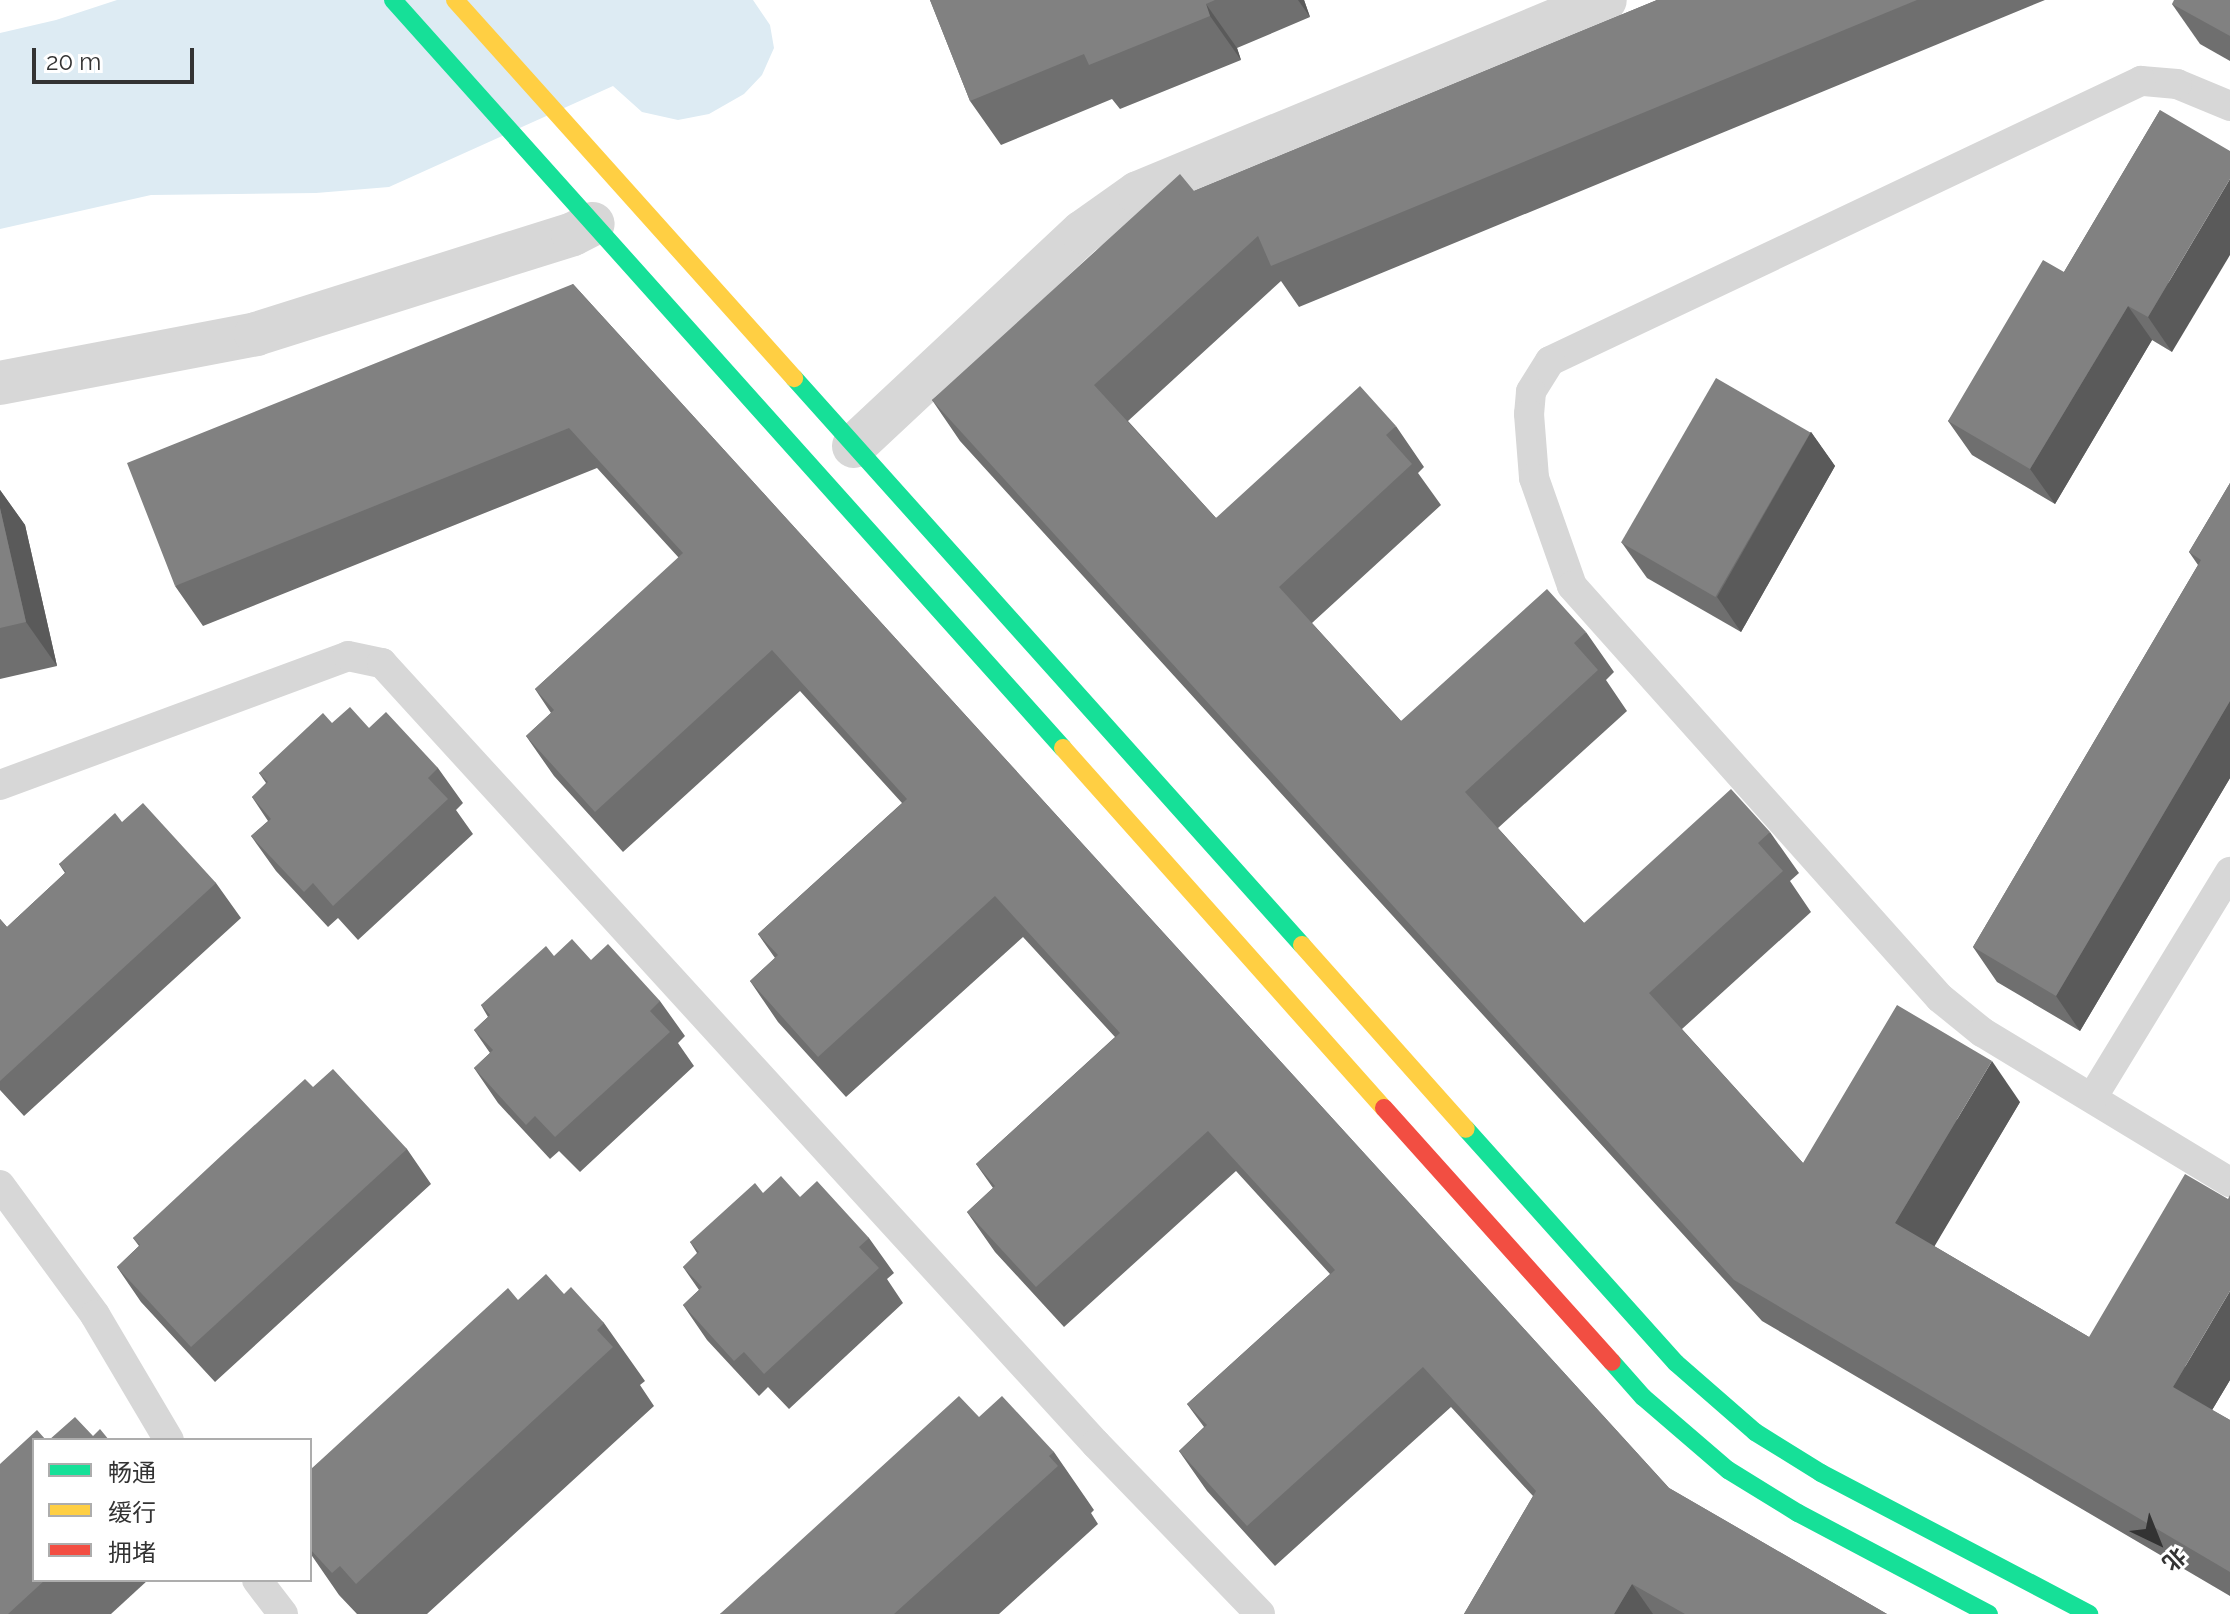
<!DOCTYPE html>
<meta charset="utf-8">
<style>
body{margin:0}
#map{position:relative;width:2230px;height:1614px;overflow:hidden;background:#fff;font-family:Raleway,"Noto Sans SC",sans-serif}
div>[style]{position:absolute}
.water>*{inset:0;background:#ddebf3}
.lane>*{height:30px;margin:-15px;padding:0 15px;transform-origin:15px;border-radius:15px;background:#d7d7d7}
.street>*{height:44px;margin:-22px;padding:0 22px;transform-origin:22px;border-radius:22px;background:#d7d7d7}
.fast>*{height:18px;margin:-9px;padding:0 9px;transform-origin:9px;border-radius:9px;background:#16e098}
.slow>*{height:18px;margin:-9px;padding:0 9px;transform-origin:9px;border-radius:9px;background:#ffcf43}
.jam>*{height:18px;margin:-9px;padding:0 9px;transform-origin:9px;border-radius:9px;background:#f24e42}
.wall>*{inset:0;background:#6f6f6f}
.shaded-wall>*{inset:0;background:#5a5a5a}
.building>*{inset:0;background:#818181;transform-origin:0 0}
span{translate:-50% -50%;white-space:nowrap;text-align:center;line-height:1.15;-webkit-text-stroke:8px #fff;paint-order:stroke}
.legend{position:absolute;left:32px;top:1438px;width:280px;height:144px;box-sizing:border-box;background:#fff;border:2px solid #adadad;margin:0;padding:10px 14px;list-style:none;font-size:24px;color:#333}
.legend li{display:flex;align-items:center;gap:16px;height:40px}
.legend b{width:40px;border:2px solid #adadad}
.north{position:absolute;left:2118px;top:1502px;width:80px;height:80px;-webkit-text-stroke:6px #fff;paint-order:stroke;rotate:137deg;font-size:22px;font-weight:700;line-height:32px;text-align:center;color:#333}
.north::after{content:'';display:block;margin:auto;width:28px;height:36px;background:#333;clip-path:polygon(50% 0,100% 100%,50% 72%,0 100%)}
.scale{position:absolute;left:32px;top:48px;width:162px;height:36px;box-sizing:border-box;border:4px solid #333;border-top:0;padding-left:10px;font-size:24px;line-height:28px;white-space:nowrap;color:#333;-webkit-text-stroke:6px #fff;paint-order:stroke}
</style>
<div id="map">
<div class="water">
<i style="clip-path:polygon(117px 0,753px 0,770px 25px,774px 48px,762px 75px,744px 94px,709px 114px,678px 120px,642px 112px,613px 86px,389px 187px,316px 193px,151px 195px,0 229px,0 33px,56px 20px)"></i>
</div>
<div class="lane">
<i style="left:2230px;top:106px;width:57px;rotate:-157.5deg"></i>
<i style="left:2177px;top:84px;width:36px;rotate:-175deg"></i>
<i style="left:2141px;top:81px;width:654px;rotate:154.65deg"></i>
<i style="left:1550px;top:361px;width:36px;rotate:122deg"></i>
<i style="left:1531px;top:392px;width:22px;rotate:95deg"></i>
<i style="left:1529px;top:414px;width:64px;rotate:85.5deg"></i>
<i style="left:1534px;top:478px;width:114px;rotate:70.6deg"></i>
<i style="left:1572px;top:586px;width:552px;rotate:48.23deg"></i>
<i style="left:1940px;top:998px;width:54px;rotate:39deg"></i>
<i style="left:1982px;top:1032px;width:290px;rotate:31.2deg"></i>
<i style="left:0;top:785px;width:371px;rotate:-20.3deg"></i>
<i style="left:348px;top:656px;width:35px;rotate:12deg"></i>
<i style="left:382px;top:663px;width:1058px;rotate:47.57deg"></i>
<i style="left:1096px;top:1444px;width:236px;rotate:46deg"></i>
<i style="left:2092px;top:1098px;width:265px;rotate:-58.6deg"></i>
<i style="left:0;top:1185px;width:161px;rotate:53.8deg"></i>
<i style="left:95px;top:1315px;width:145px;rotate:59.4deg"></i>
<i style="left:257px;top:1580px;width:43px;rotate:52.6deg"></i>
</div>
<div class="street">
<i style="left:0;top:383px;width:261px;rotate:-10.8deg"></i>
<i style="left:256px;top:334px;width:332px;rotate:-17.5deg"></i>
<i style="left:573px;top:234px;width:22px;rotate:-27deg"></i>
<i style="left:854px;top:446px;width:313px;rotate:-43.1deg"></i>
<i style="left:1083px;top:232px;width:67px;rotate:-35.3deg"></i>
<i style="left:1138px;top:193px;width:505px;rotate:-22.45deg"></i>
</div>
<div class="fast">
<i style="left:393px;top:0;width:1004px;rotate:48.15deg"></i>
<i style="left:794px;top:378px;width:761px;rotate:48.14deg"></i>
<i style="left:1466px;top:1129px;width:314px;rotate:48.1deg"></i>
<i style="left:1676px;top:1363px;width:105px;rotate:41.1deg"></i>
<i style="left:1755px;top:1432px;width:78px;rotate:31.8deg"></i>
<i style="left:1821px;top:1473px;width:303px;rotate:27.7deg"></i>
<i style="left:1612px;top:1362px;width:47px;rotate:48.5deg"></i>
<i style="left:1643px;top:1397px;width:112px;rotate:40.7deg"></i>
<i style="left:1728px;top:1470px;width:82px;rotate:31.6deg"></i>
<i style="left:1798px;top:1513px;width:216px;rotate:27.9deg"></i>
</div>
<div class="slow">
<i style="left:455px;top:0;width:508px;rotate:48.11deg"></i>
<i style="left:1063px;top:748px;width:482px;rotate:48.3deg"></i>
<i style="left:1302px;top:945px;width:246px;rotate:48.3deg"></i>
</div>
<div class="jam">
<i style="left:1384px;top:1108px;width:341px;rotate:48.1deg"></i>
</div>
<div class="wall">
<i style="clip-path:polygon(930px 0,1304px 0,1310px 17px,1237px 48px,1241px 60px,1120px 109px,1112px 99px,1001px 145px,970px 101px)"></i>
<i style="clip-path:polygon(1657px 0,2045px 0,1299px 307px,1281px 281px,1128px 421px,1216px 518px,1396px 426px,1424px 467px,1418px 473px,1441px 505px,1312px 623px,1401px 721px,1586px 632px,1614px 672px,1606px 680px,1627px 711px,1498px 828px,1584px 923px,1770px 832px,1799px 873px,1790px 881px,1811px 912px,1682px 1029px,1803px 1163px,2020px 1102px,1934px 1246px,2089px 1337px,2230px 1380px,2212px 1410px,2230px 1420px,2230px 1596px,1762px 1321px,960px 441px,932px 400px,1194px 191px)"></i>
<i style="clip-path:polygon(2230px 0,2230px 61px,2200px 44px,2172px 4px)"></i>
<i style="clip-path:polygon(2160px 110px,2172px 352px,2152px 340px,2055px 504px,1972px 455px,1948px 421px,2064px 272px)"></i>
<i style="clip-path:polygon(573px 284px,1669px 1488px,1887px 1614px,1464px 1614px,1533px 1496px,1451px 1407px,1275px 1566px,1207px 1491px,1179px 1451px,1204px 1427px,1187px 1404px,1330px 1274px,1236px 1171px,1064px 1327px,995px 1252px,967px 1212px,993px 1188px,976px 1164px,1115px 1037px,1023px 937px,846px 1097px,778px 1022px,750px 981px,775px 958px,758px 934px,902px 803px,800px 691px,623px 852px,554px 776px,526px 736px,551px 713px,535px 689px,679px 558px,597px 468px,203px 626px,175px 586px)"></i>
<i style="clip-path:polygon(1811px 432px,1835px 466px,1741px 632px,1647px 578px,1622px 543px)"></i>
<i style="clip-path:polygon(2230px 483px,2230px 778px,2080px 1031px,1997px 982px,1973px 947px,2198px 565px,2189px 552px)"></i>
<i style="clip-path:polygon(0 490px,25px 525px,57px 666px,0 679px)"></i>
<i style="clip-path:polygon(332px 723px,369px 728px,438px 768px,463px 803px,456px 810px,473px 834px,358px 940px,338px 918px,328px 927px,276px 871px,251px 836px,268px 821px,252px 797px,266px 783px,259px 773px)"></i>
<i style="clip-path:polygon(122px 822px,216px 883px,241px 918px,24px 1116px,0 1090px,0 919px,7px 927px,65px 873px,59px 864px)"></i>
<i style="clip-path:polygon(554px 956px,591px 960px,660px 1001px,685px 1036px,678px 1043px,694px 1066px,580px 1172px,559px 1151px,550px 1159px,498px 1103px,474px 1068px,490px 1053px,474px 1030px,488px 1017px,481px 1005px)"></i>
<i style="clip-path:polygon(313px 1087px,407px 1149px,431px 1184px,215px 1382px,141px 1302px,117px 1267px,139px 1246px,133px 1238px)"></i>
<i style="clip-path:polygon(763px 1193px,800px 1197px,869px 1238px,894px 1273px,887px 1279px,903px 1303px,789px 1409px,768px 1387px,759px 1396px,707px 1340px,683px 1305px,699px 1290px,683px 1267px,697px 1253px,690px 1242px)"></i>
<i style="clip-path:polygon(564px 1294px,604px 1323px,645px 1381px,640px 1385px,654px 1406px,427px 1614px,357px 1614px,339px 1595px,310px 1553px,310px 1470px,518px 1300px)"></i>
<i style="clip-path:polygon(979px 1417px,1054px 1452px,1094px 1510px,1091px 1513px,1098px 1524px,999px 1614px,720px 1614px)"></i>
<i style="clip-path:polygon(34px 1580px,148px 1580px,111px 1614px,0 1614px)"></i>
</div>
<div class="shaded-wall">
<i style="clip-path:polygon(1298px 0,1304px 0,1310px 17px)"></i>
<i style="clip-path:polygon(1206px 4px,1237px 48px,1241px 60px,1210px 16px)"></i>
<i style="clip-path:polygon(2230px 179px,2230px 255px,2172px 352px,2148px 317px)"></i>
<i style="clip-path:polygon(2128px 306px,2152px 340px,2055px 504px,2030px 469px)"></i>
<i style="clip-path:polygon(1811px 432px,1835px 466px,1741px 632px,1717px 597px)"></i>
<i style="clip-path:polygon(0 490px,25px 525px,57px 666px,26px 622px,0 508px)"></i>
<i style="clip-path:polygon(2230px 701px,2230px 778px,2080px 1031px,2056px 996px)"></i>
<i style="clip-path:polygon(1992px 1061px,2020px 1102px,1924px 1264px,1895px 1223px)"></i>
<i style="clip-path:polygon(2230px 1291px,2230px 1380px,2202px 1427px,2173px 1387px)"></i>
<i style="clip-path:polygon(1632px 1584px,1653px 1614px,1614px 1614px)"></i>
</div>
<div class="building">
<i style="clip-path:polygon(930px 0,1215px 0,1206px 4px,1210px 16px,1089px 65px,1084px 54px,970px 101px)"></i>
<i style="clip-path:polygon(1657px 0,1917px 0,1271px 266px,1258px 236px,1094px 385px,1216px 518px,1360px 386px,1396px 426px,1386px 435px,1412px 464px,1279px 587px,1401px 721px,1547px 589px,1586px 632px,1574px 643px,1598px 670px,1465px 792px,1584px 923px,1731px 789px,1770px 832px,1758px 843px,1783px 871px,1649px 993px,1803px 1163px,1897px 1005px,1992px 1061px,1895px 1223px,2089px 1337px,2185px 1174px,2228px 1199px,2230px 1195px,2230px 1291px,2173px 1387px,2230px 1420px,2230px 1572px,1734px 1280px,932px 400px,1180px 174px,1194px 191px)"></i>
<i style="clip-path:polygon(2174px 0,2230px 0,2230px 36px,2172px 4px)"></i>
<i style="clip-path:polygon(2160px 110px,2230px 151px,2230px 179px,2148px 317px,2128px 306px,2030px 469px,1948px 421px,2043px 260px,2064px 272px)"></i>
<i style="clip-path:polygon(573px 284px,1669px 1488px,1887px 1614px,1685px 1614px,1632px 1584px,1614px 1614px,1464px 1614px,1536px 1491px,1423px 1367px,1247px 1526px,1179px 1451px,1207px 1425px,1187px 1404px,1335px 1270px,1208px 1131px,1036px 1287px,967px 1212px,995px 1186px,976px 1164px,1120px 1033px,995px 896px,818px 1057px,750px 981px,778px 955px,758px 934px,907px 799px,772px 650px,595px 812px,526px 736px,554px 710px,535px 689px,683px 553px,569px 428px,175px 586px,127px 463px)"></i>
<i style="left:1716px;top:378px;width:109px;height:190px;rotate:30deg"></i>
<i style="clip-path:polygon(2230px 483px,2230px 701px,2056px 996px,1973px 947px,2201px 560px,2189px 552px)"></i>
<i style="clip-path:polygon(0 508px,26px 622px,0 628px)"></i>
<i style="clip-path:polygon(350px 707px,369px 728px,386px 712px,438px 768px,428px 778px,448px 799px,333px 906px,313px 883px,304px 892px,251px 836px,271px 819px,252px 797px,268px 782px,259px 773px,323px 713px,332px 723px)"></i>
<i style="clip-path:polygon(143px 803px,216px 883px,0 1081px,0 919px,7px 927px,66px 872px,59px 864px,115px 813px,122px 822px)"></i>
<i style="clip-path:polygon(572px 939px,591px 960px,608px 944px,660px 1001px,650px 1011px,670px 1032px,555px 1137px,535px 1116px,526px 1125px,474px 1068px,493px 1050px,474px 1030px,490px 1015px,481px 1005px,546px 946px,554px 956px)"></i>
<i style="clip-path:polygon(333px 1069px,407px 1149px,191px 1347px,117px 1267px,140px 1245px,133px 1238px,222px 1155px,305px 1079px,313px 1087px)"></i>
<i style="clip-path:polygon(781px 1176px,800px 1197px,817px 1181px,869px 1238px,859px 1247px,879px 1268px,764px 1374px,744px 1352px,734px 1361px,683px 1305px,702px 1287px,683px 1267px,699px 1252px,690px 1242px,755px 1183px,763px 1193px)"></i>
<i style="clip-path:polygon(546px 1274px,564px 1294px,571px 1287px,604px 1323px,597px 1330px,613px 1347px,356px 1584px,340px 1566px,332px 1573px,310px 1549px,310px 1470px,508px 1288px,518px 1300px)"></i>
<i style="clip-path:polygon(959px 1396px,979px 1417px,1002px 1396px,1054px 1452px,1049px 1456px,1058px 1466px,894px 1614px,720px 1614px)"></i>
<i style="clip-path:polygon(75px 1417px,93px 1436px,100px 1429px,109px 1440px,49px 1440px)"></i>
<i style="clip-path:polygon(37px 1430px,46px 1440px,34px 1440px,34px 1580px,45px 1580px,8px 1614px,0 1614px,0 1464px)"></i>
</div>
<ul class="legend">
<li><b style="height:10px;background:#16e098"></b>畅通</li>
<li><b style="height:10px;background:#ffcf43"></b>缓行</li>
<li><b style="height:10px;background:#f24e42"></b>拥堵</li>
</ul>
<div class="north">北</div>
<div class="scale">20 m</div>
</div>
